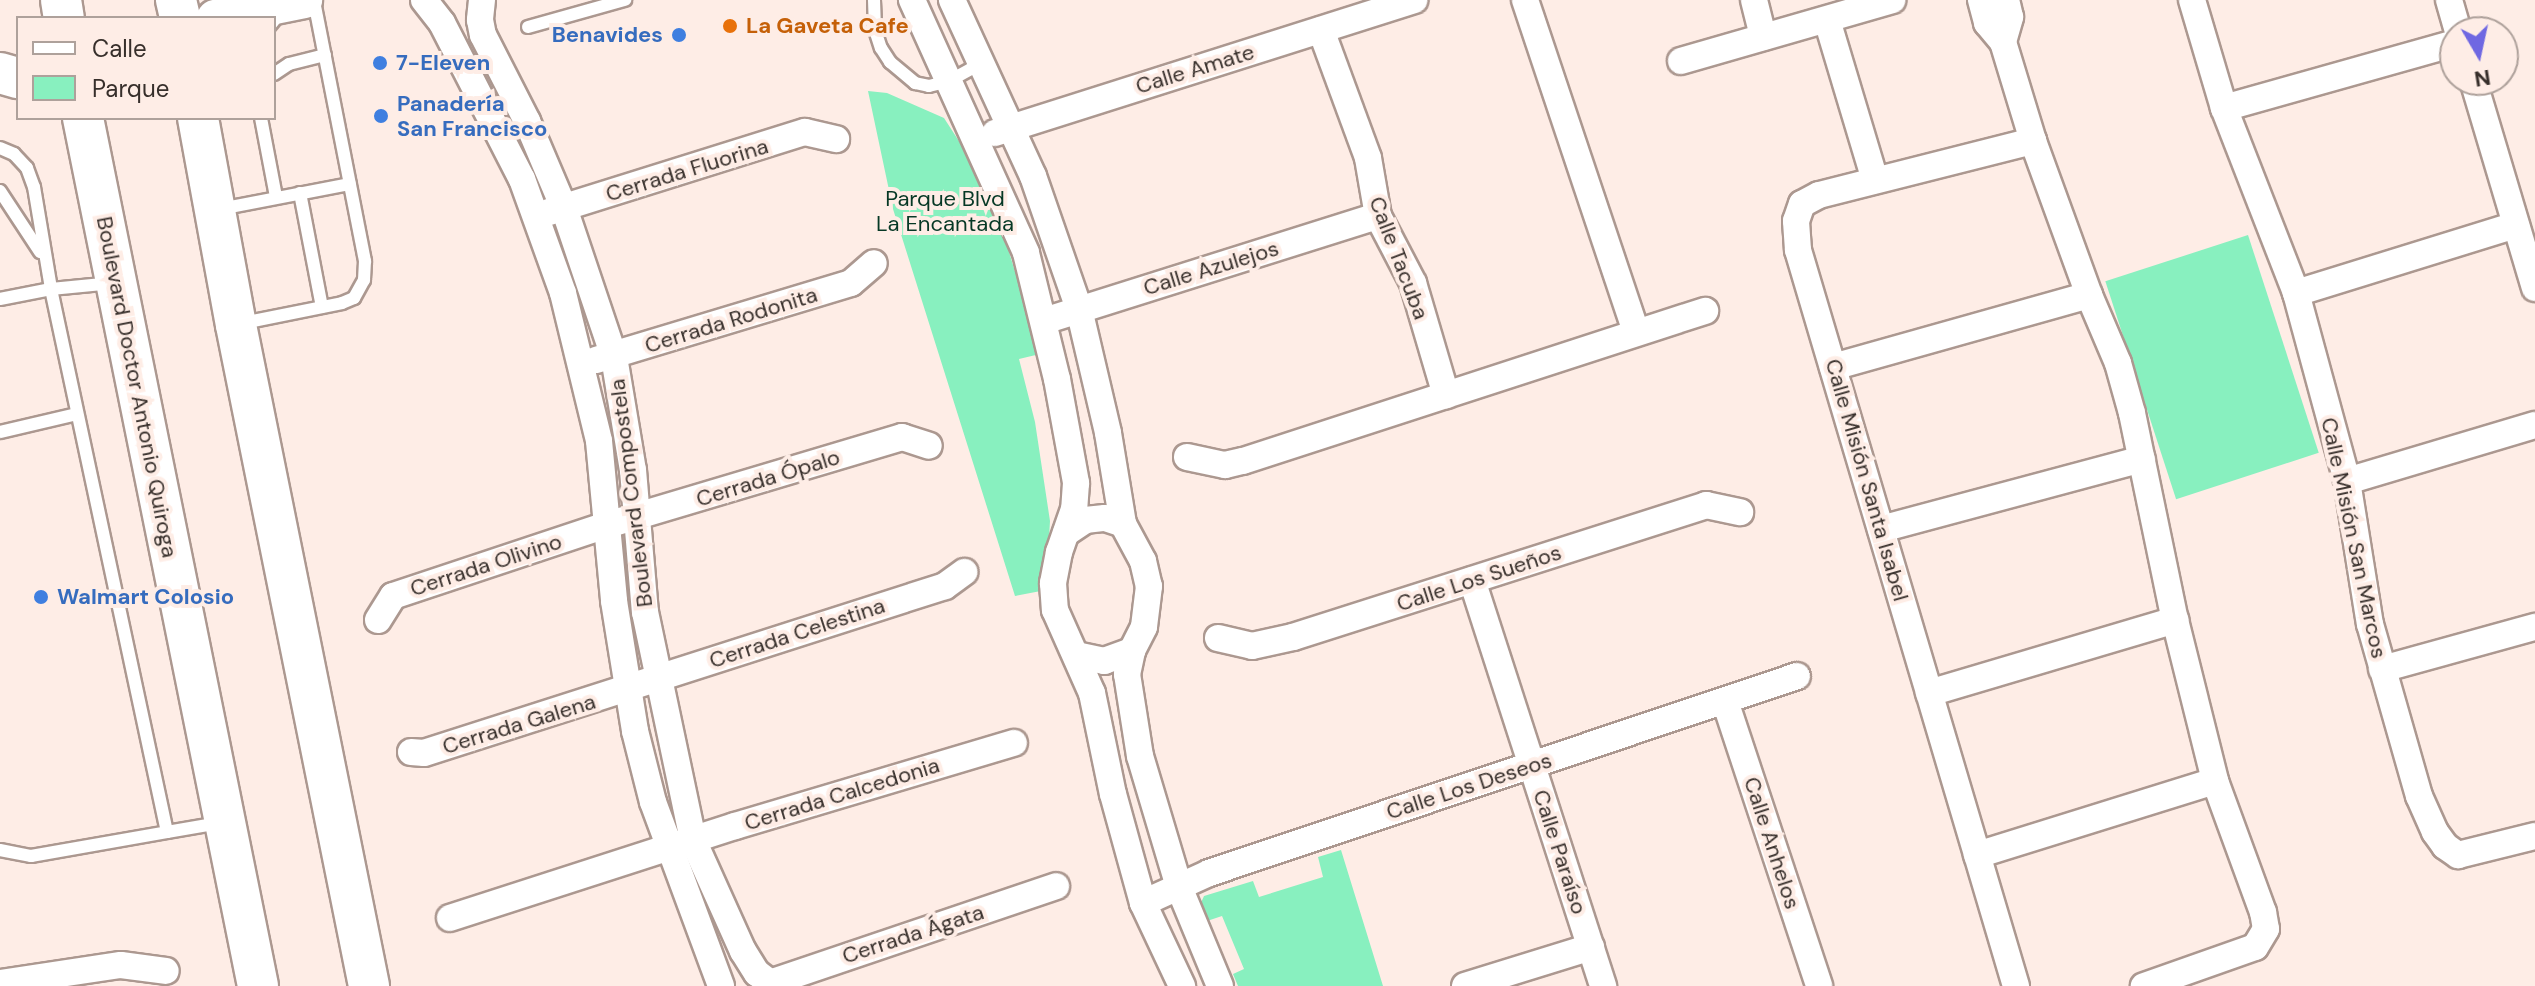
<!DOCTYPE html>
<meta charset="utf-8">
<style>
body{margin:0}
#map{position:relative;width:2535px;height:986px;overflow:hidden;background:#feede6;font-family:"DM Sans",sans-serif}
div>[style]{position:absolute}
.green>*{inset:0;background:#88f0bf;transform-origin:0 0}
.roads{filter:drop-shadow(2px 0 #ac9890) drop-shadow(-2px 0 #ac9890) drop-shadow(0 2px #ac9890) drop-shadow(0 -2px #ac9890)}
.lane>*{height:12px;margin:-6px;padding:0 6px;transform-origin:6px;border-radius:6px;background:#fff}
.street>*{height:26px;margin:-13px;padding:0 13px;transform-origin:13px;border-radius:13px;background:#fff}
.secondary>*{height:36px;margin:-18px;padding:0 18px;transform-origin:18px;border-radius:18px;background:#fff}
.primary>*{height:40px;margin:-20px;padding:0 20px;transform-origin:20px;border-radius:20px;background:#fff}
.dots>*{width:22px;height:22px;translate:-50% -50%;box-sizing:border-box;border:4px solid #feede6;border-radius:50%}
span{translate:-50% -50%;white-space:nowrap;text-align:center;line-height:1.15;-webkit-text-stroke:8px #feede6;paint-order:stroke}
.food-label{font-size:22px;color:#c56008;font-weight:700}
.left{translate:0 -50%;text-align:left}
.shop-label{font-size:22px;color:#366cbe;font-weight:700}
.right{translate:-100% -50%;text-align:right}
.street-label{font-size:22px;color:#372f2b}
.park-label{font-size:22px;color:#063825}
.legend{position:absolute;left:16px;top:16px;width:260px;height:104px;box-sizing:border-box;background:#feede6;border:2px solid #aea19b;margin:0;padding:10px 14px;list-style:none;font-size:24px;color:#372f2b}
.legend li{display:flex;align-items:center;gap:16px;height:40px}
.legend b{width:40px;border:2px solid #aea19b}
.north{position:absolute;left:2439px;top:16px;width:80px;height:80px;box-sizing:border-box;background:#feede6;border:2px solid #aea19b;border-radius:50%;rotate:171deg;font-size:22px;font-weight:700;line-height:32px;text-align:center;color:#372f2b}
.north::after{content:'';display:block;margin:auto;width:28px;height:36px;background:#6f68e2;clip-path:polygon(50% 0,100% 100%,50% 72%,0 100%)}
</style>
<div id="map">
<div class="green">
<i style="clip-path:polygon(868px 91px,887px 93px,944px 118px,990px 189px,1040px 354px,1019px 359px,1035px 422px,1050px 521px,1046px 590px,1015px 596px,893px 209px)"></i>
<i style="left:2248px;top:235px;width:229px;height:150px;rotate:72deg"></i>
<i style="clip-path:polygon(1341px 850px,1383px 986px,1238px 986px,1233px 974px,1244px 969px,1222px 916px,1207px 921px,1200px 905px,1204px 896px,1253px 881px,1259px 897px,1323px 877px,1318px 857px)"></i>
</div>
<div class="roads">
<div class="lane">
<i style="left:874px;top:0;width:30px;rotate:88deg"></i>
<i style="left:875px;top:30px;width:19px;rotate:72deg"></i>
<i style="left:881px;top:48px;width:17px;rotate:57deg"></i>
<i style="left:890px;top:62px;width:33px;rotate:40deg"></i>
<i style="left:915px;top:83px;width:14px;rotate:12deg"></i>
<i style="left:929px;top:86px;width:21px;rotate:-14deg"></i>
<i style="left:949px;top:81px;width:25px;rotate:-29deg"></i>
<i style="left:971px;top:69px;width:13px;rotate:-51deg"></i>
<i style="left:528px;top:27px;width:101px;rotate:-15.6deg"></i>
<i style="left:274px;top:74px;width:18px;rotate:-34deg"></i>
<i style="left:289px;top:64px;width:37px;rotate:-14deg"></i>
<i style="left:261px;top:118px;width:80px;rotate:79.2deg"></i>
<i style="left:0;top:148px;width:15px;rotate:23deg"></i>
<i style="left:14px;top:154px;width:19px;rotate:47deg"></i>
<i style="left:27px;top:168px;width:20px;rotate:70deg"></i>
<i style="left:34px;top:187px;width:103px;rotate:80.5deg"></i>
<i style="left:51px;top:289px;width:52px;rotate:168.9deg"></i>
<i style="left:0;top:191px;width:73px;rotate:56.7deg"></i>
<i style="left:300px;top:193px;width:116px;rotate:79.1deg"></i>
<i style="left:220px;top:209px;width:132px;rotate:-10.9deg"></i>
<i style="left:243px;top:323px;width:101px;rotate:-11.4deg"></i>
<i style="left:342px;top:303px;width:13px;rotate:-23deg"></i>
<i style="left:354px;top:298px;width:21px;rotate:-61deg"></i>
<i style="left:364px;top:280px;width:19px;rotate:-87deg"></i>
<i style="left:365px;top:261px;width:266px;rotate:-101.1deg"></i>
<i style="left:0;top:432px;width:79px;rotate:-13.2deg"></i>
<i style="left:167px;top:832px;width:53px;rotate:-9.8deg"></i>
<i style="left:0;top:850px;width:32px;rotate:11deg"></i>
<i style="left:31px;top:856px;width:138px;rotate:-10deg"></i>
<i style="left:167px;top:832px;width:555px;rotate:-102.06deg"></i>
<i style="left:51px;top:289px;width:62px;rotate:-5.5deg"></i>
</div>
<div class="street">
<i style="left:424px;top:0;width:29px;rotate:52deg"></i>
<i style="left:442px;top:23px;width:175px;rotate:62.9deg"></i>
<i style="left:522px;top:179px;width:121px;rotate:70.2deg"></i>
<i style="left:563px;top:293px;width:152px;rotate:76.3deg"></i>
<i style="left:599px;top:441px;width:161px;rotate:84.6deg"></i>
<i style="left:614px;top:601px;width:132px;rotate:80.8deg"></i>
<i style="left:635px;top:731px;width:73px;rotate:75.8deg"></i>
<i style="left:653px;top:802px;width:196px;rotate:69.7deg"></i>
<i style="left:482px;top:0;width:20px;rotate:96deg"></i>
<i style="left:480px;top:20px;width:15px;rotate:79deg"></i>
<i style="left:483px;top:35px;width:97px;rotate:62.9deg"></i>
<i style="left:527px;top:121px;width:95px;rotate:67deg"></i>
<i style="left:564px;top:208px;width:157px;rotate:71.4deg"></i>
<i style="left:614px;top:357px;width:115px;rotate:80.5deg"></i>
<i style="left:633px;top:470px;width:143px;rotate:85.2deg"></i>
<i style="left:645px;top:612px;width:233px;rotate:78.1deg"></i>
<i style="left:693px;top:840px;width:122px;rotate:65.8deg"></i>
<i style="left:743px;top:951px;width:26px;rotate:58deg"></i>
<i style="left:757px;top:973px;width:21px;rotate:37deg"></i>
<i style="left:912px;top:0;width:277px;rotate:65.7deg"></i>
<i style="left:1026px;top:253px;width:130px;rotate:76.2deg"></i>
<i style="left:1057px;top:379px;width:106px;rotate:79.6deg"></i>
<i style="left:1076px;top:483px;width:26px;rotate:94deg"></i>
<i style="left:1074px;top:509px;width:46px;rotate:109.2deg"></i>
<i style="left:1059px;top:552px;width:32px;rotate:101deg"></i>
<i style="left:1053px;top:583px;width:27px;rotate:86deg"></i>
<i style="left:1055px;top:610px;width:91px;rotate:66deg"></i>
<i style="left:1092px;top:693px;width:103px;rotate:78.3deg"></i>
<i style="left:1113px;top:794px;width:113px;rotate:74.6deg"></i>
<i style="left:1143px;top:903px;width:92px;rotate:64.8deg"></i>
<i style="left:952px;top:0;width:194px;rotate:65.3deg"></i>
<i style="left:1033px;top:176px;width:141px;rotate:70.9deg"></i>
<i style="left:1079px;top:309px;width:127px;rotate:76.8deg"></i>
<i style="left:1108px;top:433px;width:92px;rotate:80.6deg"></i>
<i style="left:1123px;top:524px;width:42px;rotate:61.6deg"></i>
<i style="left:1143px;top:561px;width:26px;rotate:77deg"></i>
<i style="left:1149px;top:586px;width:41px;rotate:97deg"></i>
<i style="left:1144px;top:627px;width:27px;rotate:117deg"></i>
<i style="left:1132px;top:651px;width:24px;rotate:102deg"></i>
<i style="left:1127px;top:674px;width:83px;rotate:81deg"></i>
<i style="left:1140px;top:756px;width:137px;rotate:73.4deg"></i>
<i style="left:1179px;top:887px;width:107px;rotate:67.5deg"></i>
<i style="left:1525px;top:0;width:349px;rotate:71.5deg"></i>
<i style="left:1754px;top:0;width:38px;rotate:76deg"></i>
<i style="left:1981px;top:0;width:24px;rotate:75deg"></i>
<i style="left:1987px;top:23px;width:25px;rotate:50deg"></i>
<i style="left:2003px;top:42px;width:103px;rotate:73.1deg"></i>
<i style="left:2033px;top:141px;width:164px;rotate:70deg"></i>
<i style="left:2089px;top:295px;width:74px;rotate:66.9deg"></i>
<i style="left:2118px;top:363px;width:52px;rotate:74.4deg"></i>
<i style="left:2132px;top:413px;width:211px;rotate:78.3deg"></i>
<i style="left:2175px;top:620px;width:166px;rotate:76deg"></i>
<i style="left:2215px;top:781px;width:140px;rotate:69.9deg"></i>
<i style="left:2263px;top:912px;width:17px;rotate:80deg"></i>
<i style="left:2266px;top:929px;width:21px;rotate:121deg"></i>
<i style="left:2255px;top:947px;width:118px;rotate:160.6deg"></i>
<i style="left:2192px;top:0;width:113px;rotate:73.5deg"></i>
<i style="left:2224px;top:108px;width:199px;rotate:68.7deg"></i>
<i style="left:2296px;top:293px;width:195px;rotate:74.8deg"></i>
<i style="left:2347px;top:481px;width:145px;rotate:80.9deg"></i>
<i style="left:2370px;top:624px;width:179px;rotate:74.1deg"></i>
<i style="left:2419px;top:796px;width:39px;rotate:66deg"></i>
<i style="left:2435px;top:832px;width:17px;rotate:54deg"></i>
<i style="left:2445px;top:846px;width:16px;rotate:35deg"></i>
<i style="left:2458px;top:855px;width:79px;rotate:-13.9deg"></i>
<i style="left:2449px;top:0;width:33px;rotate:74deg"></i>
<i style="left:1827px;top:20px;width:167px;rotate:73.3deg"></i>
<i style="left:1321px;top:30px;width:136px;rotate:69.8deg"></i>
<i style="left:1368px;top:158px;width:59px;rotate:80.2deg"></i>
<i style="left:1378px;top:216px;width:76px;rotate:62.4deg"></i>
<i style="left:1413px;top:283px;width:117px;rotate:73.6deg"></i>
<i style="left:2003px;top:42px;width:26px;rotate:-74deg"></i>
<i style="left:2010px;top:17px;width:17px;rotate:-103deg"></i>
<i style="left:1681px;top:61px;width:220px;rotate:-16.1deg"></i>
<i style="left:2473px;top:80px;width:217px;rotate:73.4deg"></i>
<i style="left:2224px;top:108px;width:240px;rotate:-15.7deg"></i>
<i style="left:995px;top:133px;width:440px;rotate:-17.6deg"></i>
<i style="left:549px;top:212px;width:268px;rotate:-17.4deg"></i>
<i style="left:805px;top:132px;width:32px;rotate:13deg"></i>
<i style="left:2296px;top:293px;width:230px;rotate:-17.2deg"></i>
<i style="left:1044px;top:321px;width:350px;rotate:-17.5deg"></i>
<i style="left:596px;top:360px;width:266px;rotate:-16.8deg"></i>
<i style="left:851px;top:283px;width:30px;rotate:-41deg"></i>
<i style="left:1833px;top:367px;width:266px;rotate:-15.7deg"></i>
<i style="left:1187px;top:457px;width:39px;rotate:12deg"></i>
<i style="left:1225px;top:465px;width:18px;rotate:-13deg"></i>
<i style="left:1243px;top:461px;width:486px;rotate:-18deg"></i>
<i style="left:2347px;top:481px;width:196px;rotate:-16.6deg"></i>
<i style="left:1881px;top:529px;width:270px;rotate:-15deg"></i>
<i style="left:1066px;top:533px;width:23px;rotate:-34deg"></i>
<i style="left:1085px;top:520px;width:20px;rotate:-6deg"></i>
<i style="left:1105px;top:518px;width:19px;rotate:18deg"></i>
<i style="left:1472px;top:580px;width:427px;rotate:72.1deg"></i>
<i style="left:378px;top:620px;width:28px;rotate:-58deg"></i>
<i style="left:393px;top:596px;width:225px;rotate:-18.4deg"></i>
<i style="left:607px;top:525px;width:308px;rotate:-16.6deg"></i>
<i style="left:902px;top:437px;width:28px;rotate:18deg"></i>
<i style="left:1218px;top:638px;width:35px;rotate:13deg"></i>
<i style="left:1252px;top:646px;width:42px;rotate:-12.4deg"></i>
<i style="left:1293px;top:637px;width:434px;rotate:-17.7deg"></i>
<i style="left:1706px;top:505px;width:35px;rotate:12deg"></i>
<i style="left:1076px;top:655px;width:29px;rotate:12deg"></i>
<i style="left:1104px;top:661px;width:30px;rotate:-20deg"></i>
<i style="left:2382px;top:669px;width:159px;rotate:-15.4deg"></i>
<i style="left:1929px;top:693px;width:257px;rotate:-16.5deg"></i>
<i style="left:1725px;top:701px;width:300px;rotate:71.7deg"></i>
<i style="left:411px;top:752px;width:13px;rotate:4deg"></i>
<i style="left:424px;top:753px;width:547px;rotate:-17.77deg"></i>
<i style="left:945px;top:586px;width:24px;rotate:-36deg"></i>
<i style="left:1977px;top:855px;width:249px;rotate:-17.3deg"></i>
<i style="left:1143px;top:903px;width:72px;rotate:-24.4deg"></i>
<i style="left:1209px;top:873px;width:620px;rotate:-18.52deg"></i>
<i style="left:450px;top:918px;width:299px;rotate:-17.9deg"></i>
<i style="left:735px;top:826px;width:291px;rotate:-16.6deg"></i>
<i style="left:0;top:983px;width:122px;rotate:-8.5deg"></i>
<i style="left:121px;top:965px;width:45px;rotate:7.6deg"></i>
<i style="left:770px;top:983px;width:302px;rotate:-18.7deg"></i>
<i style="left:1465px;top:986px;width:132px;rotate:-17.2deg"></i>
<i style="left:2016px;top:986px;width:768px;rotate:-106.5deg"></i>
<i style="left:1798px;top:250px;width:29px;rotate:-94deg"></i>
<i style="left:1796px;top:221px;width:18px;rotate:-71deg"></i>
<i style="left:1802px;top:204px;width:19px;rotate:-28deg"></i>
<i style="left:1819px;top:195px;width:221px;rotate:-14.2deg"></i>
</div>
<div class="secondary">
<i style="left:215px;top:18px;width:91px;rotate:-11.4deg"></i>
</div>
<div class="primary">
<i style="left:61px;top:0;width:18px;rotate:81deg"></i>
<i style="left:176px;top:0;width:18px;rotate:77deg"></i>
<i style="left:258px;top:18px;width:14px;rotate:-51deg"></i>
<i style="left:0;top:73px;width:19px;rotate:16deg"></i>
<i style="left:83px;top:118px;width:885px;rotate:78.6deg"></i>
<i style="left:198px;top:118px;width:210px;rotate:79.6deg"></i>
<i style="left:236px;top:325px;width:674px;rotate:78.62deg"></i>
</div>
</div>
<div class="dots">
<i style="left:730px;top:26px;background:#e8710a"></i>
<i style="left:679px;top:35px;background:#3f7fe0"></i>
<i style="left:380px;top:63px;background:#3f7fe0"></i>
<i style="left:381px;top:116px;background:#3f7fe0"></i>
<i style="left:41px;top:597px;background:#3f7fe0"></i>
</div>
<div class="food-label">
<span class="left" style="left:746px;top:26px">La Gaveta Cafe</span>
</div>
<div class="shop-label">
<span class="right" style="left:663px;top:35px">Benavides</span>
<span class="left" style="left:396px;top:63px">7-Eleven</span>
<span class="left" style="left:397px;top:116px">Panadería<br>San Francisco</span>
<span class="left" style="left:57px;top:597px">Walmart Colosio</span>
</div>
<div class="street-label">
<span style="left:1195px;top:69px;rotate:-17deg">Calle Amate</span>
<span style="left:687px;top:170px;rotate:-17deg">Cerrada Fluorina</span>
<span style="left:1399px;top:258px;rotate:69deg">Calle Tacuba</span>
<span style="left:1211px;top:268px;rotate:-17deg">Calle Azulejos</span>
<span style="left:731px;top:320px;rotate:-17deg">Cerrada Rodonita</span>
<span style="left:137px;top:387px;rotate:79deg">Boulevard Doctor Antonio Quiroga</span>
<span style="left:768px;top:478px;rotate:-17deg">Cerrada Ópalo</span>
<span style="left:1867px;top:480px;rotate:74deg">Calle Misión Santa Isabel</span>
<span style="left:631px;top:493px;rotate:-97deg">Boulevard Compostela</span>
<span style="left:2354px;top:538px;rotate:78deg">Calle Misión San Marcos</span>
<span style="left:486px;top:565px;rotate:-18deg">Cerrada Olivino</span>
<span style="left:1479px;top:578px;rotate:-18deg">Calle Los Sueños</span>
<span style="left:797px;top:633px;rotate:-18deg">Cerrada Celestina</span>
<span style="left:519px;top:724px;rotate:-17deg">Cerrada Galena</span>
<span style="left:1469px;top:786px;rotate:-18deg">Calle Los Deseos</span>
<span style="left:842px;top:794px;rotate:-17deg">Cerrada Calcedonia</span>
<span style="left:1772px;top:843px;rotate:72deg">Calle Anhelos</span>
<span style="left:1560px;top:852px;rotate:72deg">Calle Paraíso</span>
<span style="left:913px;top:934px;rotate:-18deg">Cerrada Ágata</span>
</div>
<div class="park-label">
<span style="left:945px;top:211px">Parque Blvd<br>La Encantada</span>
</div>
<ul class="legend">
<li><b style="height:10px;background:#fff"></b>Calle</li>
<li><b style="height:22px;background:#88f0bf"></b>Parque</li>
</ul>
<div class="north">N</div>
</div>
